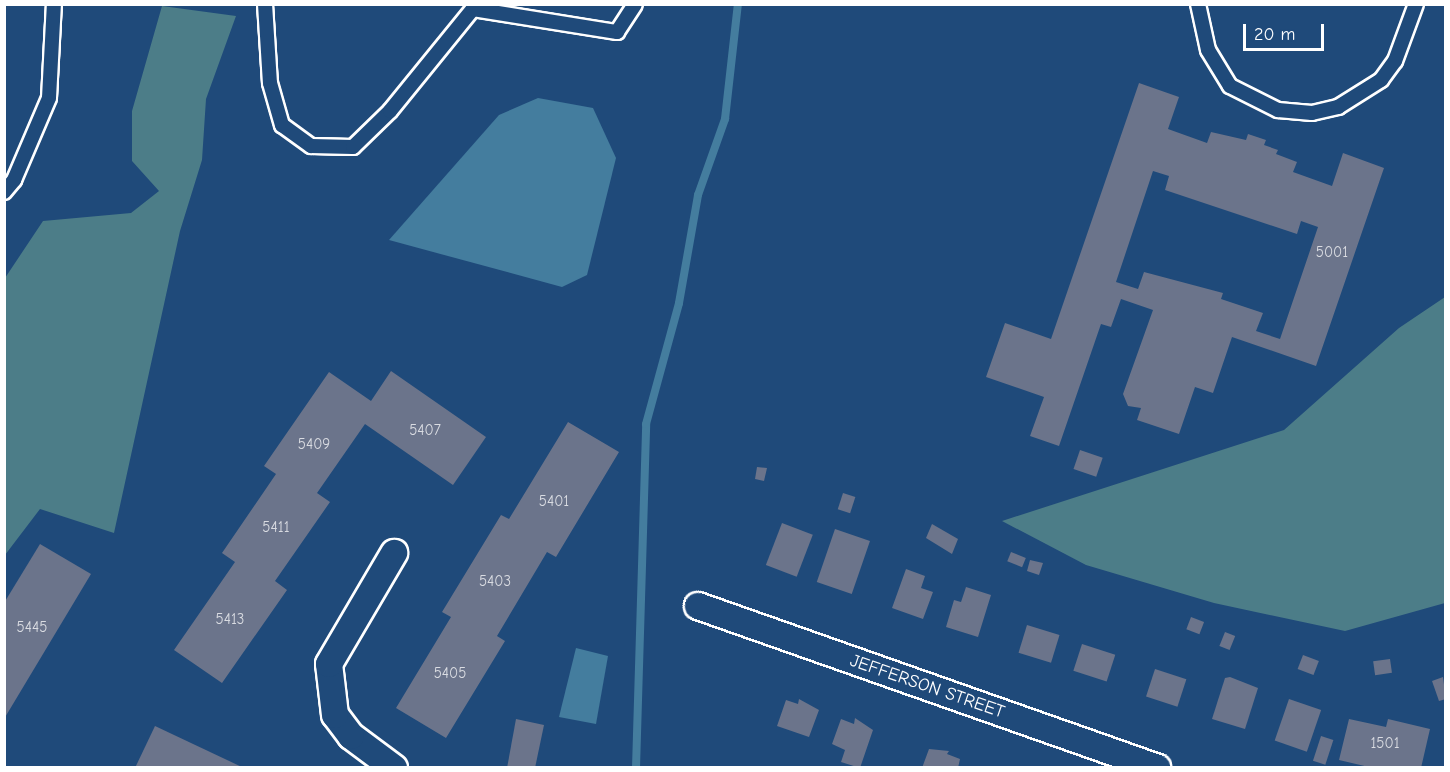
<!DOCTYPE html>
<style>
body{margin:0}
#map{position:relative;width:1450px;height:772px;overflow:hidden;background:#1f4a7a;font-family:"Comic Neue",sans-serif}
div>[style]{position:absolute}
.green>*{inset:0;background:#4c7d88}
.water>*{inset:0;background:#447d9e}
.stream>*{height:8px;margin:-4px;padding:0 4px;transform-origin:4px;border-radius:4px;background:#447d9e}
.building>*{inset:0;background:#6b748b;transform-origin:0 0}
.roads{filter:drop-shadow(2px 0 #fff) drop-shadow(-2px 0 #fff) drop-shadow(0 2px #fff) drop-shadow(0 -2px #fff)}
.lane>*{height:14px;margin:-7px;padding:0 7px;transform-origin:7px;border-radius:7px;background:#1f4a7a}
.street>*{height:26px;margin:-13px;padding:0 13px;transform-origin:13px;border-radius:13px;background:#1f4a7a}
span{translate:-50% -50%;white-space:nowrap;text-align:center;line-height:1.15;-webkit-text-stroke:5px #1f4a7a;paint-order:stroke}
.number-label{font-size:15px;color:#dadce2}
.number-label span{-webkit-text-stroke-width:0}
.street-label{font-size:18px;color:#fff}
.frame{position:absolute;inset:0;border:6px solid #fff;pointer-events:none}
.scale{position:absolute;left:1243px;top:24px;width:81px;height:27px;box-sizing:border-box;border:3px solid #fff;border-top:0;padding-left:8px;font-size:18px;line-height:21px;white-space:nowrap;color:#fff;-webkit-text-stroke:4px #1f4a7a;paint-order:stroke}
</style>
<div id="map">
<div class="green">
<i style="clip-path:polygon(162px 6px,236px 16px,206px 99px,202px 160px,180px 231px,114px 533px,40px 509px,5px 555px,5px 278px,43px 221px,131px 213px,159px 191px,132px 161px,132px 111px)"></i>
<i style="clip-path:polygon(1445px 297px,1445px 603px,1345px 631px,1214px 603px,1086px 565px,1002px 521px,1284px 430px,1399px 328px)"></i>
</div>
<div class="water">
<i style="clip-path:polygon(538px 98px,593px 108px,616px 158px,587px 275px,562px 287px,389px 240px,499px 115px)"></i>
<i style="clip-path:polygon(576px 648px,608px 656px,596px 724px,559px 717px)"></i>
</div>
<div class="stream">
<i style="left:636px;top:768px;width:344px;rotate:-88.3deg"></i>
<i style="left:646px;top:424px;width:125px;rotate:-74.7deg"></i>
<i style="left:679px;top:303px;width:110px;rotate:-80deg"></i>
<i style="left:698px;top:195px;width:81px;rotate:-70.4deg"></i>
<i style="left:725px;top:119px;width:116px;rotate:-83.6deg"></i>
</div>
<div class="building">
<i style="clip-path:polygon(evenodd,1139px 83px,1179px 97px,1168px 129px,1207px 143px,1211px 132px,1246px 140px,1248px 134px,1266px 140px,1264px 145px,1278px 150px,1276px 154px,1297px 162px,1293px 172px,1332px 186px,1343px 153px,1384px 168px,1316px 366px,1232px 337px,1213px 393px,1195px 387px,1179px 434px,1137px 420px,1141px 408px,1128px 406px,1123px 394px,1153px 310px,1121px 299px,1111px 327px,1101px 324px,1059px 446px,1030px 436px,1044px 397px,986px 377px,1005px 323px,1051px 339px,1139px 83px,1153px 171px,1169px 176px,1165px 190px,1297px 234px,1301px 221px,1318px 227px,1280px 339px,1256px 331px,1263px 313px,1221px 299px,1223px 293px,1144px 272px,1138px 289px,1116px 282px,1153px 171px)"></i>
<i style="clip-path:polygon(391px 371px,486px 437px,453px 485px,365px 424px,317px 493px,330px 502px,275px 581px,287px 590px,222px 683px,174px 650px,235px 562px,222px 553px,276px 474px,264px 466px,329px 372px,371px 401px)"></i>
<i style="clip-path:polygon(568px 422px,619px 452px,556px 557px,547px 552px,497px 636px,505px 641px,446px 738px,396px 708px,451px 617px,442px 612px,501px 515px,509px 519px)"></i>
<i style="left:1080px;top:450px;width:24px;height:20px;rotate:19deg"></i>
<i style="clip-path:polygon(757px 467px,767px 468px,764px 481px,755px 479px)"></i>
<i style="left:843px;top:493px;width:13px;height:17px;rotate:18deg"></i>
<i style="left:782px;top:523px;width:33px;height:45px;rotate:21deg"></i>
<i style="clip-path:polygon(932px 524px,958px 539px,952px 554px,926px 538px)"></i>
<i style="left:835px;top:529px;width:37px;height:56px;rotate:19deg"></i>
<i style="clip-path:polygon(40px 544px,91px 574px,4px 719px,4px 603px)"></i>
<i style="left:1011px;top:552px;width:16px;height:10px;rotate:22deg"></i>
<i style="clip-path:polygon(1030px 560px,1043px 563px,1039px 575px,1027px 571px)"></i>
<i style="clip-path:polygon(906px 569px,925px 576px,921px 588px,933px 592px,923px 619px,892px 608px)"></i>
<i style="clip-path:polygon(966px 587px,991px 595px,978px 637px,946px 627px,954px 600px,961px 602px)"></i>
<i style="left:1191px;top:617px;width:14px;height:13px;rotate:21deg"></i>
<i style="left:1027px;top:625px;width:34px;height:29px;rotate:17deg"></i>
<i style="left:1225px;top:632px;width:11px;height:15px;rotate:22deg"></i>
<i style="left:1082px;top:644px;width:35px;height:28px;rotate:18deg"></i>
<i style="left:1303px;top:655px;width:17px;height:15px;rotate:21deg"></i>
<i style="left:1390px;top:659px;width:14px;height:17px;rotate:82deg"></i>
<i style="left:1155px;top:669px;width:33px;height:29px;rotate:18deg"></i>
<i style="clip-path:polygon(1230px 677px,1258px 688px,1245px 729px,1212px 719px,1225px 678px)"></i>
<i style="clip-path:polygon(1443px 677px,1446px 699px,1439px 701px,1432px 681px)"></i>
<i style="clip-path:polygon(799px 699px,819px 710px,809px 737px,777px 726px,786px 700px,798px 704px)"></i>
<i style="left:1289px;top:699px;width:34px;height:44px;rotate:19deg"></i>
<i style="clip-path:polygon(855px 718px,873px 730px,860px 768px,841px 762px,845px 750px,832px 744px,841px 719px,854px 724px)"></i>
<i style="clip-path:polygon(516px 719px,544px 725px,535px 768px,507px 768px)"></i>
<i style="clip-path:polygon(1349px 719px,1386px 727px,1388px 719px,1430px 729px,1421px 768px,1373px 768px,1339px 760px)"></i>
<i style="clip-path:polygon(155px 726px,244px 768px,135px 768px)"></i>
<i style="left:1321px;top:736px;width:13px;height:26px;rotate:18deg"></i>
<i style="clip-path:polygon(929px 749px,949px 751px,947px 754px,960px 759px,958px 768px,922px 768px)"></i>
</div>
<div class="roads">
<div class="lane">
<i style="left:265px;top:4px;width:79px;rotate:86.4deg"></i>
<i style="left:270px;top:83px;width:44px;rotate:74.1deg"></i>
<i style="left:282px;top:125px;width:36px;rotate:36deg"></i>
<i style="left:311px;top:146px;width:42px;rotate:1.4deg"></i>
<i style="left:353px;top:147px;width:52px;rotate:-44.2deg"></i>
<i style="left:390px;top:111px;width:138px;rotate:-50.9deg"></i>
<i style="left:1198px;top:4px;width:47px;rotate:77.7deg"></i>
<i style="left:1208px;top:50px;width:42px;rotate:58.6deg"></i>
<i style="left:1230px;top:86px;width:54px;rotate:26.6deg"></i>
<i style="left:1278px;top:110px;width:34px;rotate:5deg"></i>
<i style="left:1312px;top:113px;width:27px;rotate:-13deg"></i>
<i style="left:1338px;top:107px;width:51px;rotate:-32.1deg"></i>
<i style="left:1381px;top:80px;width:24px;rotate:-54deg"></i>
<i style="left:1395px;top:61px;width:61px;rotate:-69.8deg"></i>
<i style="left:473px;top:9px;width:146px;rotate:9.1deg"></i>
<i style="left:617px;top:32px;width:33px;rotate:-57deg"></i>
<i style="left:4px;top:192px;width:16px;rotate:-50deg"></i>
<i style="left:14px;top:180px;width:89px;rotate:-66.9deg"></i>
<i style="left:49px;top:98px;width:94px;rotate:-87deg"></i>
</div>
<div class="street">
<i style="left:698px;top:606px;width:487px;rotate:19.4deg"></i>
<i style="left:394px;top:768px;width:54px;rotate:-143.3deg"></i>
<i style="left:351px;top:736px;width:26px;rotate:-127deg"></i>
<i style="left:335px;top:715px;width:51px;rotate:-96.7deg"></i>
<i style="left:329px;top:664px;width:129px;rotate:-59.6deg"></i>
</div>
</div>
<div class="number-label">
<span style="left:1332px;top:253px">5001</span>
<span style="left:425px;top:431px">5407</span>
<span style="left:314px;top:445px">5409</span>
<span style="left:554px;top:502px">5401</span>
<span style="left:276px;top:528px">5411</span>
<span style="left:495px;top:582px">5403</span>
<span style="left:230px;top:620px">5413</span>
<span style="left:32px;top:628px">5445</span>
<span style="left:450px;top:674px">5405</span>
<span style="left:1385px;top:744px">1501</span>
</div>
<div class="street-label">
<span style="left:927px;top:687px;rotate:19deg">JEFFERSON STREET</span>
</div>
<div class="frame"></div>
<div class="scale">20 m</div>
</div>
